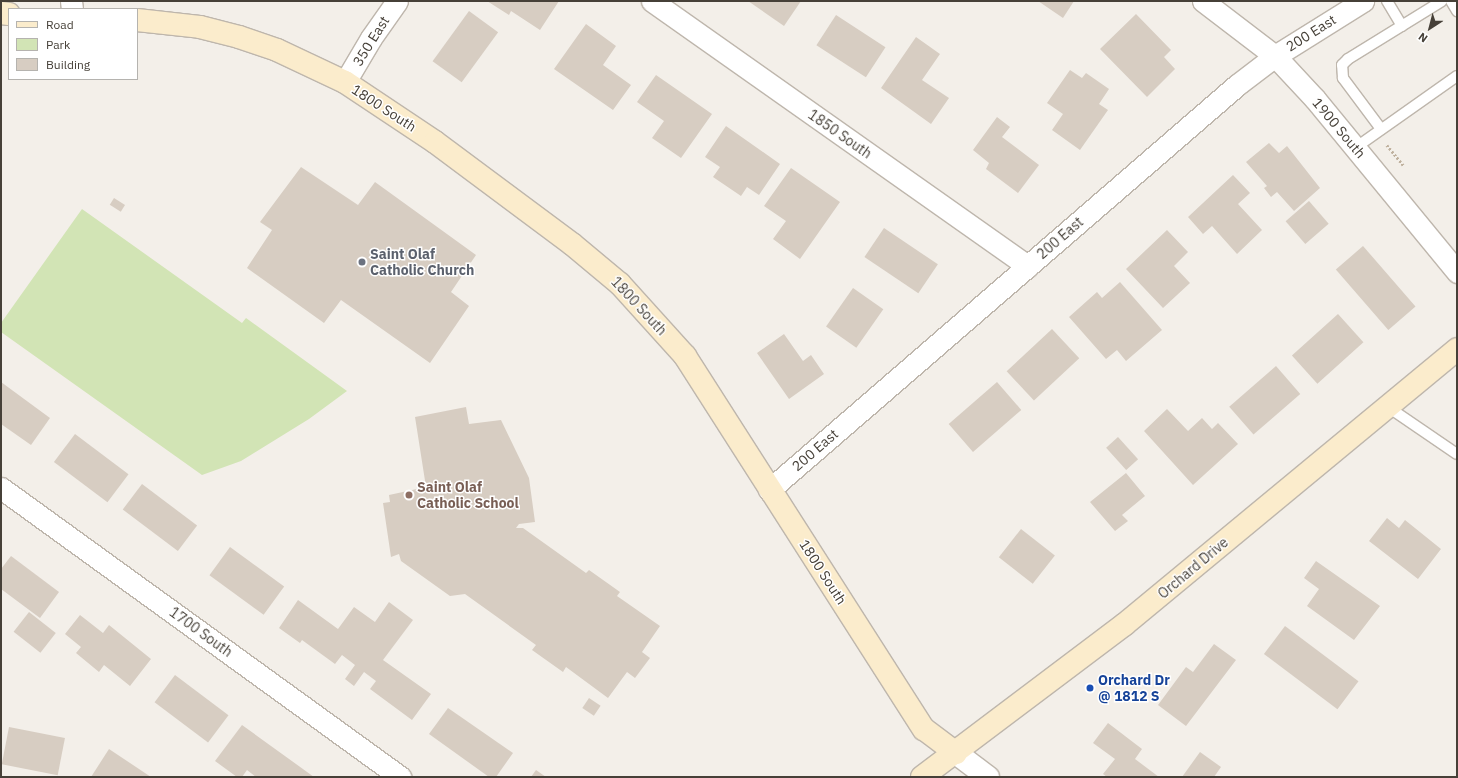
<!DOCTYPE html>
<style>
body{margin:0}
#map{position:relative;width:1458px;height:778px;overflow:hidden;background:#f3efe9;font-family:"IBM Plex Sans",sans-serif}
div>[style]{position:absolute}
.green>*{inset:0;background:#d2e4b5}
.building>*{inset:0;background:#d7cdc2;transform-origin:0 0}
.path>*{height:2.5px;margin-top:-1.25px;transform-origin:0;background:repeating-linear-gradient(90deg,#bfb19e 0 2px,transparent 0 4px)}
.roads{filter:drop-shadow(1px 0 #beb6ac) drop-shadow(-1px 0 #beb6ac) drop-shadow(0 1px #beb6ac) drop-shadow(0 -1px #beb6ac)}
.service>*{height:10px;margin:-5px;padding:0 5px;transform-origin:5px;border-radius:5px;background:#fff}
.minor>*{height:21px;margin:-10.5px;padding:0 10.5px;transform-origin:10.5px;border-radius:10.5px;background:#fff}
.tertiary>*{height:22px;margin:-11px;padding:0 11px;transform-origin:11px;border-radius:11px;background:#fff}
.secondary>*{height:22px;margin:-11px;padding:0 11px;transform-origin:11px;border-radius:11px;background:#fbeccc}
.dots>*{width:11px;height:11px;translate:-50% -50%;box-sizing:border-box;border:2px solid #fff;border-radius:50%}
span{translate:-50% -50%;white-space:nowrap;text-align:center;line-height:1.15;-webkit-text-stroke:3px #fff;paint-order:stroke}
.street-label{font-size:14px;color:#464038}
.worship-label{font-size:14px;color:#5b616d;font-weight:700}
.left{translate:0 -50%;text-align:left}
.education-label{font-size:14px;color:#785e54;font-weight:700}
.transit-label{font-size:14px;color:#164399;font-weight:700}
.frame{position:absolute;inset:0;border:2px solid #464038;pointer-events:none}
.legend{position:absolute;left:8px;top:8px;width:130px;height:72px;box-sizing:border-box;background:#fff;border:1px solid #b5b3af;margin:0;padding:5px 7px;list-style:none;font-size:12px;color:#464038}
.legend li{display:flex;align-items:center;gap:8px;height:20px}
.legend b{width:20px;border:1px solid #b5b3af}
.north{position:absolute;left:1410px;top:8px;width:40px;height:40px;-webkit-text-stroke:3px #fff;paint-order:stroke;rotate:216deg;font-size:11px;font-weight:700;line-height:16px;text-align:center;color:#464038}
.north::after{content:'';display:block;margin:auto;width:14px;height:18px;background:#464038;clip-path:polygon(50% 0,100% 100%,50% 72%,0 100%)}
</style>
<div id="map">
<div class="green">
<i style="clip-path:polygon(82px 209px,242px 323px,246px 318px,347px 391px,309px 419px,241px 461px,202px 475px,1px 332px,1px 323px)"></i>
</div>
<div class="building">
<i style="clip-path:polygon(487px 1px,559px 1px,540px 30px,511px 11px,509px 15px)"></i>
<i style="clip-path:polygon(748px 1px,801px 1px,784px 26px)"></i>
<i style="clip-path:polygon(1038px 1px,1074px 1px,1063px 18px)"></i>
<i style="left:469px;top:11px;width:36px;height:62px;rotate:36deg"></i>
<i style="clip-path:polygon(1136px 14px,1171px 50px,1164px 57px,1175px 69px,1147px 97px,1100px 49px)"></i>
<i style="left:836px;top:15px;width:59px;height:36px;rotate:33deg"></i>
<i style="clip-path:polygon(586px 24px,616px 46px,603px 65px,631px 85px,613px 110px,554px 69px)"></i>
<i style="clip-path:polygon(916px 37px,940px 54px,922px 80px,949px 98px,931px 124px,881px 88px)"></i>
<i style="clip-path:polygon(1070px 70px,1082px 78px,1086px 73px,1109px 89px,1099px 104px,1108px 110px,1080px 150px,1052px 130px,1063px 114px,1047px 103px)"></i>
<i style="clip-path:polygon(656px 75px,712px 114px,681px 158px,652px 138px,664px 121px,637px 102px)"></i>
<i style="clip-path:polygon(997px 117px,1010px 127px,1002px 137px,1039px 165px,1018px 193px,986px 169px,989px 163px,973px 150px)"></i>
<i style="clip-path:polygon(726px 126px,780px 164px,759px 195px,747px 187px,741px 196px,713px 177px,720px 167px,705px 157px)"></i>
<i style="clip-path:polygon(1269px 143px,1279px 153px,1287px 146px,1320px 188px,1294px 211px,1277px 192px,1271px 197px,1264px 188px,1267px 186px,1246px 162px)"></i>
<i style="clip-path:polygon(301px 167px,358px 205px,375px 182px,476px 255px,451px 292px,469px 306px,430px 363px,341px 300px,324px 323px,247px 268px,272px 230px,260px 222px)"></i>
<i style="clip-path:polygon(791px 168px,840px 202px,800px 259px,773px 239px,786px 221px,764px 206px)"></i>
<i style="clip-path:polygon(1233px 175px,1250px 193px,1238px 204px,1262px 230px,1237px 254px,1212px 226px,1203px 234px,1188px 217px)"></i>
<i style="left:114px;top:198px;width:13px;height:8px;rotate:32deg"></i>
<i style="left:1309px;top:201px;width:30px;height:31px;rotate:49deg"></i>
<i style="left:884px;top:228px;width:65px;height:35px;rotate:34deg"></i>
<i style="clip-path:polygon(1167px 230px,1188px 252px,1174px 266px,1190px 283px,1163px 308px,1126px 269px)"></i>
<i style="left:1363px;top:246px;width:80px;height:36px;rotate:49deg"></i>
<i style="clip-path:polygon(1120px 282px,1162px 330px,1126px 361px,1117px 350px,1106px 359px,1069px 317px,1097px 292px,1102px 298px)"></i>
<i style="left:853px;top:288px;width:37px;height:47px;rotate:35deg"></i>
<i style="left:1338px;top:314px;width:38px;height:62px;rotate:48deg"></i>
<i style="left:1052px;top:329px;width:40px;height:62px;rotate:47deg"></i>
<i style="clip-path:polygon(784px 334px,803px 361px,811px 355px,824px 374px,789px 399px,757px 353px)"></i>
<i style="left:1276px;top:366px;width:37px;height:62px;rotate:49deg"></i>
<i style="clip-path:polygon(1px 382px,50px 418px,31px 445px,1px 424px)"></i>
<i style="left:997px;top:382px;width:37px;height:64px;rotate:49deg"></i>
<i style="clip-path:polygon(466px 407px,469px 424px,501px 420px,529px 478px,535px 522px,519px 524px,516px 528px,523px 528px,586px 573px,589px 570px,620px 592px,617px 596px,660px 626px,642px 652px,650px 658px,635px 678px,627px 672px,608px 698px,566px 667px,563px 672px,532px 650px,536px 645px,465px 594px,450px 596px,401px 561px,399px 554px,391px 557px,383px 503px,390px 502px,389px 495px,426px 487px,415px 417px)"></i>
<i style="clip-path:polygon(1167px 409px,1188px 431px,1202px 418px,1212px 429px,1218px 423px,1238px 444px,1193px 485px,1144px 431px)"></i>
<i style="left:75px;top:434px;width:67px;height:35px;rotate:37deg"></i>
<i style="left:1118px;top:437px;width:30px;height:16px;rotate:48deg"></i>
<i style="clip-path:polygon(1126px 473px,1145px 496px,1122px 515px,1128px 521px,1115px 531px,1090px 502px)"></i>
<i style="left:142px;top:484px;width:69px;height:32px;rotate:37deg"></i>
<i style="clip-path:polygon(1387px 518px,1399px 528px,1405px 520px,1441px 549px,1418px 579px,1369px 541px)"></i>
<i style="left:1021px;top:529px;width:43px;height:36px;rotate:38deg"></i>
<i style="left:230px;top:547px;width:67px;height:35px;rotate:36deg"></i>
<i style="clip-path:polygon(11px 556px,59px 592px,40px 618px,1px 589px,1px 569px)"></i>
<i style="clip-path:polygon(1316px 561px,1380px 606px,1354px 640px,1307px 606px,1319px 589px,1304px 578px)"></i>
<i style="clip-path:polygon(298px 600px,338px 629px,354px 607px,375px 622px,389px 602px,413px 620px,383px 660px,431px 694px,412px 720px,370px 689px,376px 681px,364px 672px,354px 686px,345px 679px,355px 665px,342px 655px,335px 664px,302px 640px,300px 643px,279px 628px)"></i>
<i style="left:29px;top:612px;width:34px;height:25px;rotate:38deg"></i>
<i style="clip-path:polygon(80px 615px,103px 633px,109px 625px,151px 659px,130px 686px,104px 665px,99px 672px,76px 653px,81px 647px,65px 634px)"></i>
<i style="left:1285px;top:626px;width:92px;height:35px;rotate:37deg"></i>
<i style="clip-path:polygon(1214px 644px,1236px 660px,1186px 726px,1158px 705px,1186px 667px,1193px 672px)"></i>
<i style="left:175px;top:675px;width:67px;height:34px;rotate:37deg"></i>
<i style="left:589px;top:698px;width:14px;height:12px;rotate:34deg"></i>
<i style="clip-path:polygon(448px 708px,513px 753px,496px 777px,489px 777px,429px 734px)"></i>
<i style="clip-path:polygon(1108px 723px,1142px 749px,1135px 759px,1159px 777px,1107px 777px,1103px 774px,1115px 759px,1093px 743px)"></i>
<i style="clip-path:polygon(242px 725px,314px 777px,256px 777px,247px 770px,242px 777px,237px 777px,215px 761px)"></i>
<i style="left:9px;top:727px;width:57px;height:38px;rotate:11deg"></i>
<i style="clip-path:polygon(109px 749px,151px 777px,91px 777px)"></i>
<i style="clip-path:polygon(1200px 752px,1221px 767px,1214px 777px,1182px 777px)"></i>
<i style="clip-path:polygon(536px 770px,546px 777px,531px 777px)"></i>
</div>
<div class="path">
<i style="left:1387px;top:145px;width:26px;rotate:51deg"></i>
</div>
<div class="roads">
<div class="service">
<i style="left:1387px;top:1px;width:29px;rotate:59deg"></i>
<i style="left:1451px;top:1px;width:12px;rotate:59deg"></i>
<i style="left:1381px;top:129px;width:64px;rotate:-126.7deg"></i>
<i style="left:1343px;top:78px;width:13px;rotate:-94deg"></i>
<i style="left:1342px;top:65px;width:8px;rotate:-45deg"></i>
<i style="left:1348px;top:59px;width:110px;rotate:-31.7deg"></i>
<i style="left:1355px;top:148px;width:125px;rotate:-35.2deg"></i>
<i style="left:1388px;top:407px;width:83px;rotate:34.3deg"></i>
</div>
<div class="minor">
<i style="left:71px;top:1px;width:8px;rotate:83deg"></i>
<i style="left:652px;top:1px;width:460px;rotate:35.2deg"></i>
<i style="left:1203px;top:1px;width:91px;rotate:37.4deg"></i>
<i style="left:1275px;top:56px;width:59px;rotate:47.1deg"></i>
<i style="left:1315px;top:99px;width:224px;rotate:50.6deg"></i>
<i style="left:345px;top:82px;width:51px;rotate:-59.4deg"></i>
<i style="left:371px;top:38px;width:45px;rotate:-54.9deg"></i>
<i style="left:1px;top:488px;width:493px;rotate:35.9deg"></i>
<i style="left:769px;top:490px;width:619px;rotate:-40.87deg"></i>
<i style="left:1237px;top:85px;width:48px;rotate:-37.3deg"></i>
<i style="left:1275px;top:56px;width:104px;rotate:-32deg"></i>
</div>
<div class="tertiary">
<i style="left:956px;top:753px;width:40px;rotate:37deg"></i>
</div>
<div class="secondary">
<i style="left:1px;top:13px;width:8px;rotate:7deg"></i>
<i style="left:137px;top:20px;width:63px;rotate:6.3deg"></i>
<i style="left:200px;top:27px;width:40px;rotate:14.4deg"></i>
<i style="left:239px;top:37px;width:40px;rotate:18.9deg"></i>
<i style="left:277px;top:50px;width:75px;rotate:25.2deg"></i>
<i style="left:345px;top:82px;width:108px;rotate:33.7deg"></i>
<i style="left:435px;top:142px;width:171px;rotate:36.7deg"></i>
<i style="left:572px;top:244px;width:62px;rotate:39.8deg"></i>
<i style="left:620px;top:284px;width:97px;rotate:47.9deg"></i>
<i style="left:685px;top:356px;width:443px;rotate:57.4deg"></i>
<i style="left:924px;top:729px;width:40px;rotate:37deg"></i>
<i style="left:922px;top:777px;width:254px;rotate:-37deg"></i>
<i style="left:1125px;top:624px;width:431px;rotate:-39.6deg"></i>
</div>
</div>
<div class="dots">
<i style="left:362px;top:262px;background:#6b7280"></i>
<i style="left:409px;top:495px;background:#8d6e63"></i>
<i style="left:1090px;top:688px;background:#1a4fb4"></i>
</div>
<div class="street-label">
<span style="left:1311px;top:33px;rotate:-32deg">200 East</span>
<span style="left:371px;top:41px;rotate:-58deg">350 East</span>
<span style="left:384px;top:108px;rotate:33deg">1800 South</span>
<span style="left:1339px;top:128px;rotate:50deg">1900 South</span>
<span style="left:840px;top:134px;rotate:35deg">1850 South</span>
<span style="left:1060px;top:238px;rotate:-41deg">200 East</span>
<span style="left:639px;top:306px;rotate:47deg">1800 South</span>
<span style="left:815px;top:450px;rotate:-41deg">200 East</span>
<span style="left:1193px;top:568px;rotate:-40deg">Orchard Drive</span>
<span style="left:823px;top:572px;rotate:57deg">1800 South</span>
<span style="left:201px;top:632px;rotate:36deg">1700 South</span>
</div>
<div class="worship-label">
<span class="left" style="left:370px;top:262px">Saint Olaf<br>Catholic Church</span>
</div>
<div class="education-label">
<span class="left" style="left:417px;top:495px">Saint Olaf<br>Catholic School</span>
</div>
<div class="transit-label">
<span class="left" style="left:1098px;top:688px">Orchard Dr<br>@ 1812 S</span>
</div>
<div class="frame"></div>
<ul class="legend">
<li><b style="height:5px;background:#fbeccc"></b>Road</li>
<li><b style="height:11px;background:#d2e4b5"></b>Park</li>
<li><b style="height:11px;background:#d7cdc2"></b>Building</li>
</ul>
<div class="north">N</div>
</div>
